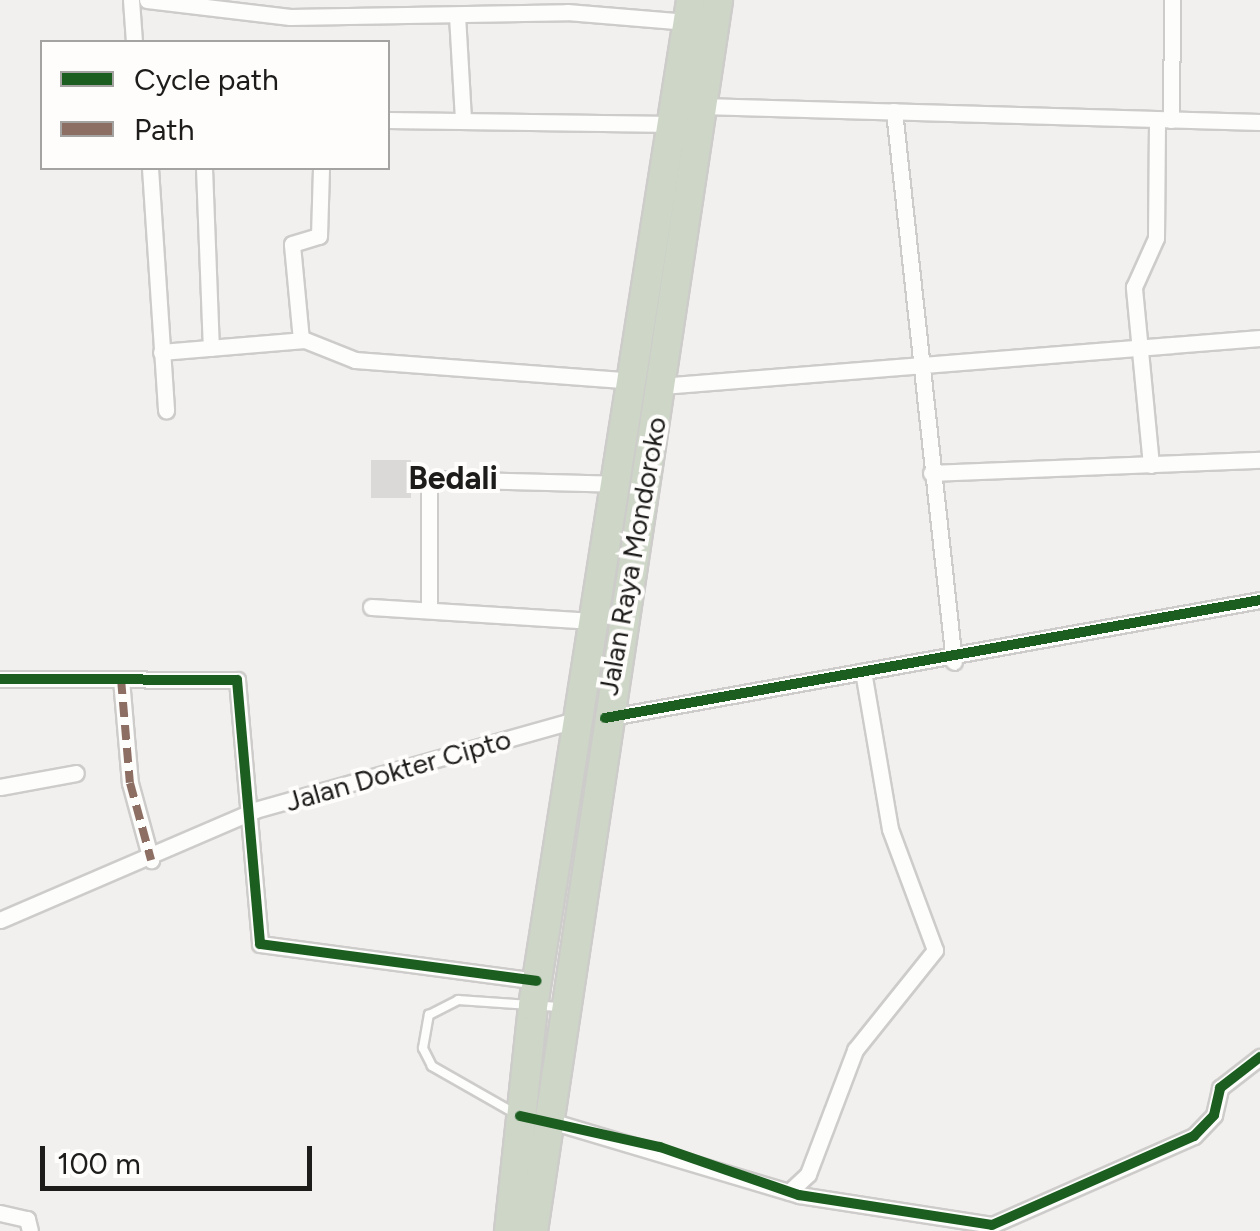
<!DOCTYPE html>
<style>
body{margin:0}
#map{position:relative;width:1260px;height:1231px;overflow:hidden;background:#f2f0ee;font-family:Figtree,sans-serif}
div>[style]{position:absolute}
.building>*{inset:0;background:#dbd9d8;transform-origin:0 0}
.roads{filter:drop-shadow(2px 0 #cdccca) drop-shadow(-2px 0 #cdccca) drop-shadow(0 2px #cdccca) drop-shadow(0 -2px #cdccca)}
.lane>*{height:8px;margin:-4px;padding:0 4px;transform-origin:4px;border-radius:4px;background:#fdfdfc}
.street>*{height:15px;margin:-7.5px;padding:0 7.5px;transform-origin:7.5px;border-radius:7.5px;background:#fdfdfc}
.highway>*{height:28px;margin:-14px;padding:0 14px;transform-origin:14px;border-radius:14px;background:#cdd6c7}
.quiet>*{height:8px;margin-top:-4px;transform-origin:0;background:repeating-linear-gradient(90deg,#8d6e63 0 15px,transparent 0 23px)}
.cycleway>*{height:10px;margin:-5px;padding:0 5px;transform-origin:5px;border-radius:5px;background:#1b5e20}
span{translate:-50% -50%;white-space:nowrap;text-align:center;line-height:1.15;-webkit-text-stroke:8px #fffdfc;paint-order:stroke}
.street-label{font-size:28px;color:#1e1c1b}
.quarter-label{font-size:32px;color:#1e1c1b;font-weight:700}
.legend{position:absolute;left:40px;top:40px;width:350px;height:130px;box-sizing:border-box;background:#fffdfc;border:2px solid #a5a3a2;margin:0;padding:12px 18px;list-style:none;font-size:30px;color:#1e1c1b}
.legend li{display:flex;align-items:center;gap:20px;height:50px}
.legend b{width:50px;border:2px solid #a5a3a2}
.scale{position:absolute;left:40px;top:1146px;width:272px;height:45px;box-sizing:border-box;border:5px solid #1e1c1b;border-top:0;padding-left:12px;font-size:30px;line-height:35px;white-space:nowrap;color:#1e1c1b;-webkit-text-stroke:8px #fffdfc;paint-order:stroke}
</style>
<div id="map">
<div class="building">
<i style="left:371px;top:460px;width:40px;height:38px"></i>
</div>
<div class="roads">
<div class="lane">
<i style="left:516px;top:1114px;width:97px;rotate:-150.3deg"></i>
<i style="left:432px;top:1066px;width:20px;rotate:-117deg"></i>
<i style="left:423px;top:1048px;width:34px;rotate:-80deg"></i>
<i style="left:429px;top:1015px;width:33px;rotate:-27deg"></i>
<i style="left:458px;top:1000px;width:101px;rotate:4deg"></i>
</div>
<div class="street">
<i style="left:131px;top:0;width:42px;rotate:85.9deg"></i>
<i style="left:147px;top:0;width:144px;rotate:6.8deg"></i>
<i style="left:290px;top:17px;width:277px;rotate:-1deg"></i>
<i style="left:567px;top:12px;width:121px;rotate:4.7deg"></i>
<i style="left:457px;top:15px;width:103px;rotate:86.7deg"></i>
<i style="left:702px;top:106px;width:558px;rotate:1.64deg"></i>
<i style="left:894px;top:111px;width:554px;rotate:83.79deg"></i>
<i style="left:388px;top:120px;width:285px;rotate:0.8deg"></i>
<i style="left:1171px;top:120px;width:120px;rotate:-89.5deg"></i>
<i style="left:150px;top:168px;width:243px;rotate:86.2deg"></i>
<i style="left:204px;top:168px;width:180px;rotate:87.8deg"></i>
<i style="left:301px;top:340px;width:96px;rotate:-95.4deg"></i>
<i style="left:292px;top:244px;width:28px;rotate:-17deg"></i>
<i style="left:319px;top:236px;width:68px;rotate:-88.3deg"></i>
<i style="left:161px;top:352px;width:144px;rotate:-4.8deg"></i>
<i style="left:305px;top:340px;width:54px;rotate:21.8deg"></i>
<i style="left:355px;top:360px;width:278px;rotate:4.3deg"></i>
<i style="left:661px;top:386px;width:601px;rotate:-4.58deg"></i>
<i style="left:1151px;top:465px;width:179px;rotate:-95.5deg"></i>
<i style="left:1134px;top:287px;width:54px;rotate:-65.8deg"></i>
<i style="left:1156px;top:238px;width:119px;rotate:-89.5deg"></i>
<i style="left:931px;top:473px;width:329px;rotate:-2.3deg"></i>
<i style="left:429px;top:606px;width:127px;rotate:-90deg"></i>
<i style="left:429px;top:479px;width:188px;rotate:1.5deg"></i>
<i style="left:371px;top:607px;width:223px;rotate:3.6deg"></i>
<i style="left:0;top:679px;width:237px;rotate:0.2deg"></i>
<i style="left:237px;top:680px;width:265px;rotate:85deg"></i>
<i style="left:260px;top:944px;width:279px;rotate:7.6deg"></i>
<i style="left:121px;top:679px;width:104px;rotate:85.1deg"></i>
<i style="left:130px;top:783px;width:80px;rotate:74.7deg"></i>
<i style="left:605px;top:718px;width:666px;rotate:-10.21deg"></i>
<i style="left:0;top:787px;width:77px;rotate:-10.4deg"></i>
<i style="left:0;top:920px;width:278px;rotate:-23.3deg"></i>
<i style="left:255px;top:810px;width:336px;rotate:-15.7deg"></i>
<i style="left:544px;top:1119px;width:266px;rotate:16.6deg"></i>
<i style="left:799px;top:1195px;width:195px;rotate:8.8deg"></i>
<i style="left:992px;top:1225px;width:221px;rotate:-23.8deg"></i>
<i style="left:1194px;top:1136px;width:29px;rotate:-46deg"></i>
<i style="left:1214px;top:1115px;width:28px;rotate:-77deg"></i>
<i style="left:1220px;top:1088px;width:51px;rotate:-37.8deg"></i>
<i style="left:789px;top:1192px;width:26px;rotate:-43deg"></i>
<i style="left:808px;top:1174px;width:133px;rotate:-69.2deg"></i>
<i style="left:855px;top:1050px;width:128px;rotate:-51.3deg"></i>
<i style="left:935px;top:950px;width:129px;rotate:-110.4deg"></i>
<i style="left:890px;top:829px;width:160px;rotate:-99.7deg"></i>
<i style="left:0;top:1213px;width:28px;rotate:13deg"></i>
<i style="left:27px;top:1219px;width:12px;rotate:76deg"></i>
</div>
<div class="highway">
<i style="left:509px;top:1231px;width:226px;rotate:-83.9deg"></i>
<i style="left:533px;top:1006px;width:1018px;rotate:-81.07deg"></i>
<i style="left:533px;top:1231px;width:1245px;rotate:-81.45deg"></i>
</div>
</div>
<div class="quiet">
<i style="left:121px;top:679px;width:104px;rotate:85.1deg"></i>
<i style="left:130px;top:783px;width:80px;rotate:74.7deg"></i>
</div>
<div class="cycleway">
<i style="left:0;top:679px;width:237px;rotate:0.2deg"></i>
<i style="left:237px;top:680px;width:265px;rotate:85deg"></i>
<i style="left:260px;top:944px;width:279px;rotate:7.6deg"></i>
<i style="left:605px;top:718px;width:666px;rotate:-10.21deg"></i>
<i style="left:520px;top:1116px;width:143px;rotate:12.5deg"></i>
<i style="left:660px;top:1147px;width:147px;rotate:19.1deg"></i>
<i style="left:799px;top:1195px;width:195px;rotate:8.8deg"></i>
<i style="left:992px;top:1225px;width:221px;rotate:-23.8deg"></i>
<i style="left:1194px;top:1136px;width:29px;rotate:-46deg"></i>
<i style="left:1214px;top:1115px;width:28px;rotate:-77deg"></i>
<i style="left:1220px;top:1088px;width:51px;rotate:-37.8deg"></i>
</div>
<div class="street-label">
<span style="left:632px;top:556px;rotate:-80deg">Jalan Raya Mondoroko</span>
<span style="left:398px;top:770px;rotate:-16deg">Jalan Dokter Cipto</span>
</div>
<div class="quarter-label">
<span style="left:453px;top:478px">Bedali</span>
</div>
<ul class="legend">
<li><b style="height:12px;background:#1b5e20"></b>Cycle path</li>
<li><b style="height:12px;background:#8d6e63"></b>Path</li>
</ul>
<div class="scale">100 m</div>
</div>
